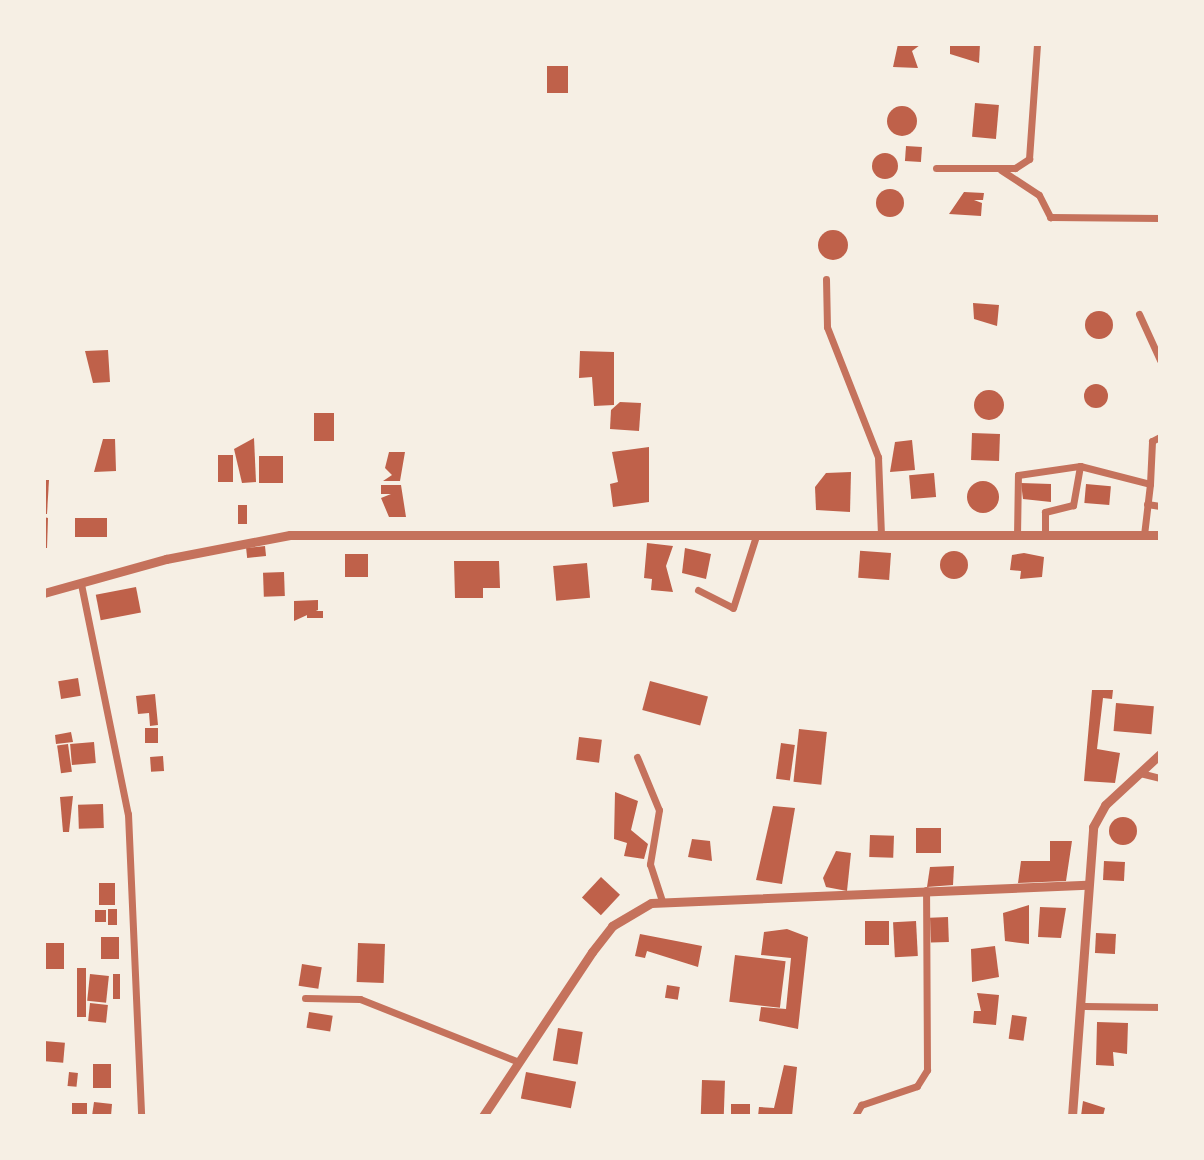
<!DOCTYPE html>
<style>
body{margin:0}
#map{position:relative;width:1204px;height:1160px;overflow:hidden;background:#f6efe4;font-family:Jost,sans-serif}
div>[style]{position:absolute}
.building>*{inset:0;background:#bf614a;transform-origin:0 0}
.round{border-radius:50%}
.minor>*{height:7px;margin:-3.5px;padding:0 3.5px;transform-origin:3.5px;border-radius:3.5px;background:#c5725c}
.tertiary>*{height:9px;margin:-4.5px;padding:0 4.5px;transform-origin:4.5px;border-radius:4.5px;background:#c5725c}
span{translate:-50% -50%;white-space:nowrap;text-align:center;line-height:1.15;-webkit-text-stroke:6px #f6efe4;paint-order:stroke}
.frame{position:absolute;inset:0;border:46px solid #f6efe4;pointer-events:none}
</style>
<div id="map">
<div class="building">
<i style="clip-path:polygon(898px 44px,920px 45px,912px 51px,918px 68px,893px 67px)"></i>
<i style="clip-path:polygon(962px 44px,980px 44px,979px 63px,950px 54px,950px 46px)"></i>
<i style="left:547px;top:66px;width:21px;height:27px"></i>
<i style="left:975px;top:103px;width:24px;height:34px;rotate:5deg"></i>
<i class="round" style="left:887px;top:106px;width:30px;height:30px"></i>
<i style="left:906px;top:146px;width:16px;height:15px;rotate:4deg"></i>
<i class="round" style="left:872px;top:153px;width:26px;height:26px"></i>
<i class="round" style="left:876px;top:189px;width:28px;height:28px"></i>
<i style="clip-path:polygon(964px 192px,984px 193px,983px 200px,974px 200px,982px 203px,981px 216px,949px 214px)"></i>
<i class="round" style="left:818px;top:230px;width:30px;height:30px"></i>
<i style="clip-path:polygon(973px 303px,999px 305px,997px 326px,974px 319px)"></i>
<i class="round" style="left:1085px;top:311px;width:28px;height:28px"></i>
<i style="clip-path:polygon(108px 350px,110px 382px,93px 383px,85px 351px)"></i>
<i style="clip-path:polygon(580px 351px,614px 352px,614px 405px,594px 406px,592px 377px,579px 378px)"></i>
<i class="round" style="left:1084px;top:384px;width:24px;height:24px"></i>
<i class="round" style="left:974px;top:390px;width:30px;height:30px"></i>
<i style="clip-path:polygon(620px 402px,641px 403px,639px 431px,610px 429px,611px 410px)"></i>
<i style="left:314px;top:413px;width:20px;height:28px"></i>
<i style="left:972px;top:433px;width:28px;height:27px;rotate:2deg"></i>
<i style="clip-path:polygon(254px 438px,256px 482px,242px 483px,234px 449px)"></i>
<i style="clip-path:polygon(103px 439px,115px 439px,116px 471px,94px 472px)"></i>
<i style="clip-path:polygon(912px 440px,915px 470px,890px 472px,895px 442px)"></i>
<i style="clip-path:polygon(649px 447px,649px 502px,613px 507px,610px 484px,618px 482px,612px 452px)"></i>
<i style="clip-path:polygon(389px 452px,405px 452px,400px 481px,383px 481px,392px 475px,385px 468px)"></i>
<i style="left:233px;top:455px;width:27px;height:15px;rotate:90deg"></i>
<i style="left:259px;top:456px;width:24px;height:27px"></i>
<i style="clip-path:polygon(851px 472px,850px 512px,816px 510px,815px 487px,826px 473px)"></i>
<i style="left:934px;top:473px;width:24px;height:25px;rotate:85deg"></i>
<i style="clip-path:polygon(44px 480px,49px 480px,47px 514px,44px 514px)"></i>
<i class="round" style="left:967px;top:481px;width:32px;height:32px"></i>
<i style="clip-path:polygon(1021px 483px,1051px 484px,1051px 502px,1023px 499px)"></i>
<i style="left:1086px;top:484px;width:25px;height:19px;rotate:5deg"></i>
<i style="clip-path:polygon(381px 485px,401px 485px,406px 517px,389px 517px,381px 498px,391px 494px,381px 494px)"></i>
<i style="left:238px;top:505px;width:9px;height:19px"></i>
<i style="clip-path:polygon(44px 517px,48px 518px,47px 548px,44px 548px)"></i>
<i style="left:107px;top:518px;width:19px;height:32px;rotate:90deg"></i>
<i style="clip-path:polygon(647px 543px,673px 546px,666px 566px,673px 592px,651px 590px,652px 579px,644px 578px)"></i>
<i style="left:265px;top:546px;width:10px;height:19px;rotate:84deg"></i>
<i style="clip-path:polygon(685px 548px,711px 554px,706px 579px,682px 573px)"></i>
<i class="round" style="left:940px;top:551px;width:28px;height:28px"></i>
<i style="left:891px;top:553px;width:27px;height:31px;rotate:94deg"></i>
<i style="clip-path:polygon(1024px 553px,1044px 557px,1042px 577px,1020px 579px,1021px 571px,1010px 570px,1012px 555px)"></i>
<i style="left:345px;top:554px;width:23px;height:23px"></i>
<i style="clip-path:polygon(454px 561px,499px 561px,500px 588px,483px 588px,483px 598px,455px 598px)"></i>
<i style="left:587px;top:563px;width:35px;height:34px;rotate:85deg"></i>
<i style="left:284px;top:572px;width:24px;height:21px;rotate:88deg"></i>
<i style="left:136px;top:587px;width:26px;height:41px;rotate:79deg"></i>
<i style="clip-path:polygon(318px 600px,318px 610px,294px 621px,294px 601px)"></i>
<i style="left:323px;top:611px;width:7px;height:16px;rotate:90deg"></i>
<i style="left:78px;top:678px;width:18px;height:20px;rotate:81deg"></i>
<i style="left:650px;top:681px;width:60px;height:30px;rotate:15deg"></i>
<i style="clip-path:polygon(1092px 690px,1113px 690px,1112px 699px,1103px 698px,1097px 749px,1120px 753px,1115px 783px,1084px 781px)"></i>
<i style="clip-path:polygon(155px 694px,158px 725px,150px 726px,149px 713px,138px 714px,136px 696px)"></i>
<i style="left:1116px;top:703px;width:38px;height:28px;rotate:5deg"></i>
<i style="left:145px;top:728px;width:13px;height:15px"></i>
<i style="left:799px;top:729px;width:28px;height:53px;rotate:6deg"></i>
<i style="clip-path:polygon(71px 732px,73px 742px,56px 744px,55px 735px)"></i>
<i style="left:579px;top:737px;width:23px;height:23px;rotate:7deg"></i>
<i style="left:94px;top:742px;width:21px;height:24px;rotate:85deg"></i>
<i style="left:781px;top:743px;width:14px;height:36px;rotate:8deg"></i>
<i style="left:68px;top:744px;width:28px;height:11px;rotate:82deg"></i>
<i style="left:163px;top:756px;width:15px;height:13px;rotate:86deg"></i>
<i style="clip-path:polygon(615px 792px,638px 801px,631px 830px,648px 844px,644px 859px,624px 856px,627px 843px,614px 839px)"></i>
<i style="clip-path:polygon(73px 796px,69px 832px,63px 832px,60px 797px)"></i>
<i style="left:103px;top:804px;width:24px;height:25px;rotate:88deg"></i>
<i style="clip-path:polygon(773px 806px,795px 808px,782px 884px,756px 880px)"></i>
<i class="round" style="left:1109px;top:817px;width:28px;height:28px"></i>
<i style="left:916px;top:828px;width:25px;height:25px"></i>
<i style="left:870px;top:835px;width:24px;height:22px;rotate:2deg"></i>
<i style="clip-path:polygon(692px 839px,710px 841px,712px 861px,688px 857px)"></i>
<i style="clip-path:polygon(1050px 841px,1072px 841px,1066px 881px,1018px 883px,1021px 861px,1050px 861px)"></i>
<i style="clip-path:polygon(836px 851px,851px 853px,847px 891px,826px 887px,823px 878px)"></i>
<i style="left:1104px;top:861px;width:21px;height:19px;rotate:3deg"></i>
<i style="clip-path:polygon(954px 866px,953px 885px,927px 887px,930px 867px)"></i>
<i style="left:601px;top:877px;width:26px;height:28px;rotate:43deg"></i>
<i style="left:99px;top:883px;width:16px;height:22px"></i>
<i style="clip-path:polygon(1029px 905px,1029px 944px,1005px 941px,1003px 913px)"></i>
<i style="clip-path:polygon(1040px 907px,1066px 908px,1061px 938px,1038px 937px)"></i>
<i style="left:108px;top:909px;width:9px;height:16px"></i>
<i style="left:95px;top:910px;width:11px;height:12px"></i>
<i style="left:948px;top:917px;width:25px;height:18px;rotate:88deg"></i>
<i style="left:865px;top:921px;width:24px;height:24px"></i>
<i style="left:916px;top:921px;width:35px;height:23px;rotate:87deg"></i>
<i style="clip-path:polygon(787px 929px,808px 937px,798px 1029px,759px 1021px,761px 1007px,786px 1009px,791px 958px,761px 955px,764px 932px)"></i>
<i style="left:1096px;top:933px;width:20px;height:20px;rotate:3deg"></i>
<i style="clip-path:polygon(640px 934px,702px 946px,698px 967px,647px 951px,645px 958px,635px 956px)"></i>
<i style="left:101px;top:937px;width:18px;height:22px"></i>
<i style="left:44px;top:943px;width:20px;height:26px"></i>
<i style="left:358px;top:943px;width:27px;height:39px;rotate:2deg"></i>
<i style="clip-path:polygon(995px 946px,999px 977px,972px 982px,971px 949px)"></i>
<i style="left:735px;top:955px;width:51px;height:47px;rotate:7deg"></i>
<i style="left:302px;top:964px;width:20px;height:22px;rotate:9deg"></i>
<i style="left:77px;top:968px;width:9px;height:49px"></i>
<i style="left:90px;top:974px;width:19px;height:27px;rotate:6deg"></i>
<i style="left:113px;top:974px;width:7px;height:25px"></i>
<i style="left:667px;top:985px;width:13px;height:13px;rotate:9deg"></i>
<i style="clip-path:polygon(977px 993px,999px 995px,996px 1025px,973px 1023px,974px 1011px,981px 1011px)"></i>
<i style="left:90px;top:1003px;width:18px;height:18px;rotate:6deg"></i>
<i style="left:309px;top:1012px;width:24px;height:16px;rotate:9deg"></i>
<i style="left:1012px;top:1015px;width:15px;height:24px;rotate:8deg"></i>
<i style="clip-path:polygon(1097px 1022px,1128px 1023px,1127px 1054px,1113px 1052px,1114px 1066px,1096px 1065px)"></i>
<i style="left:558px;top:1028px;width:25px;height:33px;rotate:9deg"></i>
<i style="left:44px;top:1041px;width:21px;height:20px;rotate:5deg"></i>
<i style="left:93px;top:1064px;width:18px;height:24px"></i>
<i style="clip-path:polygon(784px 1065px,797px 1067px,792px 1116px,758px 1116px,759px 1107px,774px 1108px)"></i>
<i style="left:69px;top:1072px;width:9px;height:14px;rotate:6deg"></i>
<i style="left:526px;top:1072px;width:51px;height:27px;rotate:11deg"></i>
<i style="left:702px;top:1080px;width:23px;height:36px;rotate:2deg"></i>
<i style="clip-path:polygon(1083px 1101px,1105px 1108px,1103px 1116px,1081px 1116px)"></i>
<i style="clip-path:polygon(94px 1102px,112px 1104px,111px 1116px,92px 1116px)"></i>
<i style="left:72px;top:1103px;width:15px;height:13px"></i>
<i style="left:731px;top:1104px;width:19px;height:12px"></i>
</div>
<div class="minor">
<i style="left:936px;top:168px;width:79px"></i>
<i style="left:1015px;top:168px;width:17px;rotate:-33deg"></i>
<i style="left:1029px;top:159px;width:115px;rotate:-86deg"></i>
<i style="left:1001px;top:170px;width:45px;rotate:33.3deg"></i>
<i style="left:1039px;top:195px;width:25px;rotate:63deg"></i>
<i style="left:1050px;top:217px;width:110px;rotate:0.5deg"></i>
<i style="left:826px;top:279px;width:48px;rotate:88.8deg"></i>
<i style="left:827px;top:327px;width:140px;rotate:68.6deg"></i>
<i style="left:878px;top:457px;width:78px;rotate:87.8deg"></i>
<i style="left:1139px;top:314px;width:51px;rotate:65.5deg"></i>
<i style="left:1080px;top:466px;width:72px;rotate:14.4deg"></i>
<i style="left:1150px;top:484px;width:51px;rotate:96.7deg"></i>
<i style="left:1150px;top:484px;width:43px;rotate:-87.3deg"></i>
<i style="left:1152px;top:441px;width:9px;rotate:-27deg"></i>
<i style="left:1147px;top:504px;width:13px;rotate:9deg"></i>
<i style="left:1017px;top:536px;width:61px;rotate:-89.1deg"></i>
<i style="left:1018px;top:475px;width:63px;rotate:-8.3deg"></i>
<i style="left:1080px;top:466px;width:40px;rotate:100deg"></i>
<i style="left:1073px;top:505px;width:29px;rotate:166deg"></i>
<i style="left:1045px;top:512px;width:22px;rotate:90deg"></i>
<i style="left:81px;top:584px;width:235px;rotate:78.5deg"></i>
<i style="left:128px;top:814px;width:302px;rotate:87.5deg"></i>
<i style="left:698px;top:590px;width:39px;rotate:27deg"></i>
<i style="left:733px;top:608px;width:76px;rotate:-72.3deg"></i>
<i style="left:637px;top:757px;width:57px;rotate:67.5deg"></i>
<i style="left:659px;top:810px;width:55px;rotate:99.5deg"></i>
<i style="left:650px;top:864px;width:38px;rotate:72deg"></i>
<i style="left:1140px;top:773px;width:21px;rotate:14deg"></i>
<i style="left:305px;top:998px;width:55px;rotate:1deg"></i>
<i style="left:360px;top:999px;width:171px;rotate:21.6deg"></i>
<i style="left:1085px;top:1006px;width:75px;rotate:0.8deg"></i>
<i style="left:855px;top:1116px;width:13px;rotate:-61deg"></i>
<i style="left:861px;top:1105px;width:59px;rotate:-18.7deg"></i>
<i style="left:917px;top:1086px;width:19px;rotate:-58deg"></i>
<i style="left:927px;top:1070px;width:180px;rotate:-90.3deg"></i>
</div>
<div class="tertiary">
<i style="left:44px;top:593px;width:127px;rotate:-15.6deg"></i>
<i style="left:166px;top:559px;width:126px;rotate:-11deg"></i>
<i style="left:290px;top:535px;width:870px"></i>
<i style="left:483px;top:1116px;width:197px;rotate:-56.4deg"></i>
<i style="left:592px;top:952px;width:33px;rotate:-52deg"></i>
<i style="left:612px;top:926px;width:45px;rotate:-30.5deg"></i>
<i style="left:651px;top:903px;width:436px;rotate:-2.4deg"></i>
<i style="left:1072px;top:1116px;width:290px;rotate:-85.8deg"></i>
<i style="left:1093px;top:827px;width:25px;rotate:-61deg"></i>
<i style="left:1105px;top:805px;width:75px;rotate:-42.8deg"></i>
</div>
<div class="frame"></div>
</div>
